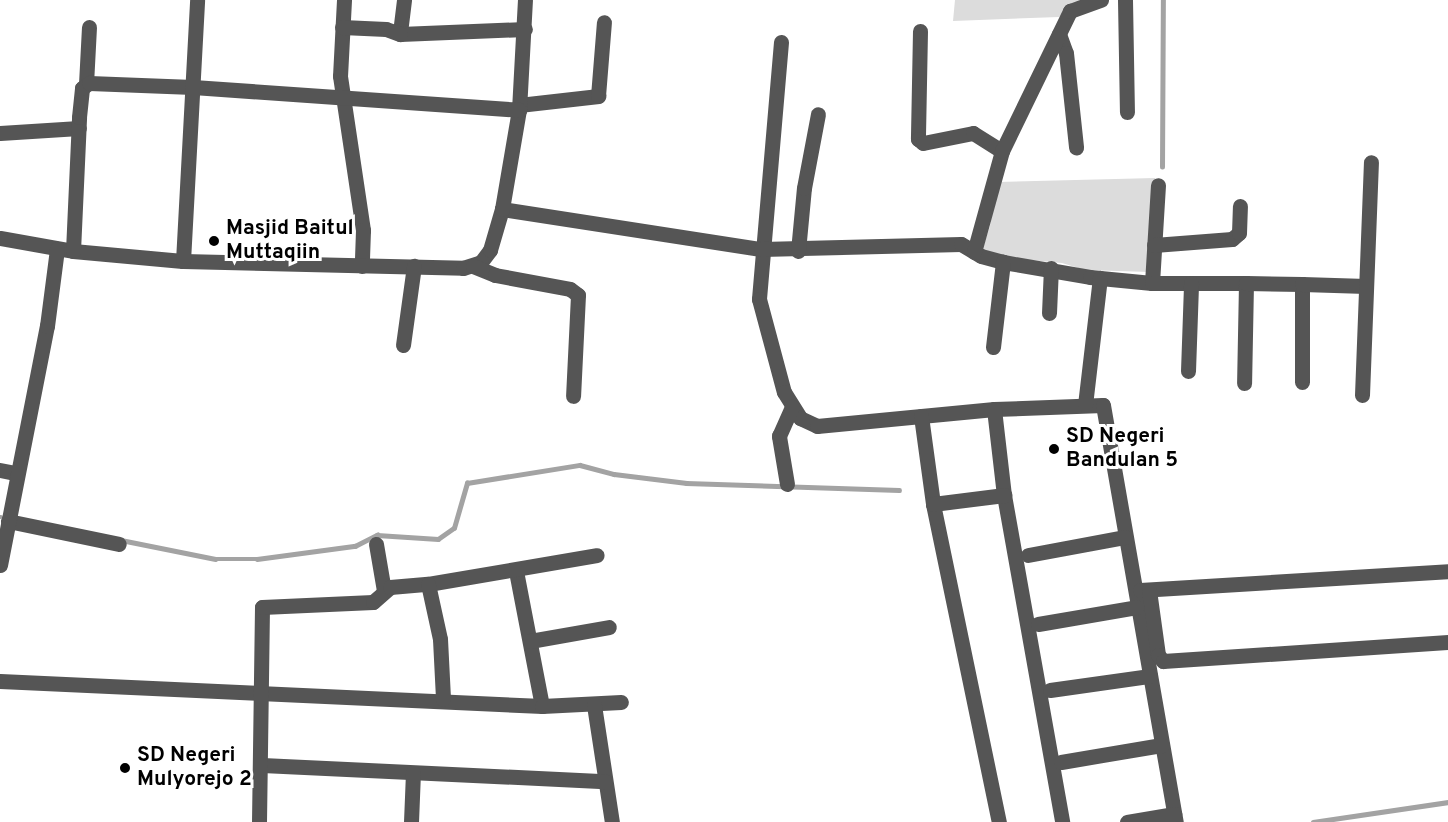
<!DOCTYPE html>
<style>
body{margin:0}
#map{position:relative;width:1448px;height:822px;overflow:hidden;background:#fff;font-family:Overpass,sans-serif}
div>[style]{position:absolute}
.green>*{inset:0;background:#dcdcdc}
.stream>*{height:4.5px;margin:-2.25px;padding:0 2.25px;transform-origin:2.25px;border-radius:2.25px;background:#a3a3a3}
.minor>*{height:15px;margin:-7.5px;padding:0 7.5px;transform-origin:7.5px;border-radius:7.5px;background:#555}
.dots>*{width:16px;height:16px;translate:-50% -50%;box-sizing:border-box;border:3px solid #fff;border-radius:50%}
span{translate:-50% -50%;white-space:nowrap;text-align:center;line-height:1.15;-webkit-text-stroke:6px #fff;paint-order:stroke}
.poi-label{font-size:21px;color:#000;font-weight:700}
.left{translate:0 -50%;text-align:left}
</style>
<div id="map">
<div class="green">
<i style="clip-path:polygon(955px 0,1085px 0,1059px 17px,953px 21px)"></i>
<i style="clip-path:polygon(1155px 178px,1150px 272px,1085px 270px,1062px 263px,988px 256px,982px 250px,990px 226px,997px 182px)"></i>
</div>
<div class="stream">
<i style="left:1162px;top:167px;width:167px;rotate:-89.7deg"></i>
<i style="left:0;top:517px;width:1px"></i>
<i style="left:121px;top:540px;width:96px;rotate:11.4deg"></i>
<i style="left:215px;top:559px;width:42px"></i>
<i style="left:257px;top:559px;width:99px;rotate:-7.6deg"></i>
<i style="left:355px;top:546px;width:25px;rotate:-27deg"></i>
<i style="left:377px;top:535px;width:61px;rotate:3.8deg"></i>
<i style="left:438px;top:539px;width:19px;rotate:-35deg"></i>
<i style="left:454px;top:528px;width:47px;rotate:-73.9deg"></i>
<i style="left:467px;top:483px;width:114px;rotate:-9.1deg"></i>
<i style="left:580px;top:465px;width:35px;rotate:15deg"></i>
<i style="left:614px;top:474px;width:73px;rotate:7.1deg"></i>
<i style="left:686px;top:483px;width:213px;rotate:1.9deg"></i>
<i style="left:1313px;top:822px;width:136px;rotate:-8.4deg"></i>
</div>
<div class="minor">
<i style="left:344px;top:0;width:76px;rotate:93deg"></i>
<i style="left:340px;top:76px;width:156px;rotate:81.5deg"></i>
<i style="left:363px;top:230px;width:36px;rotate:92deg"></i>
<i style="left:404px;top:0;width:34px;rotate:97deg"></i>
<i style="left:400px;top:34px;width:125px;rotate:-2.3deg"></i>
<i style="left:1125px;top:0;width:112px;rotate:89deg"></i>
<i style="left:342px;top:27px;width:44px;rotate:2.6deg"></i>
<i style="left:386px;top:29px;width:15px;rotate:20deg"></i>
<i style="left:920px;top:31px;width:108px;rotate:91.1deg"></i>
<i style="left:918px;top:139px;width:6px;rotate:39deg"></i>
<i style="left:923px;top:143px;width:51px;rotate:-11.3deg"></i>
<i style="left:973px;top:133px;width:34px;rotate:32deg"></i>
<i style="left:1059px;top:34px;width:20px;rotate:70deg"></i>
<i style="left:1066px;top:53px;width:95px;rotate:83.9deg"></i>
<i style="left:781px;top:42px;width:258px;rotate:94.9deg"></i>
<i style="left:759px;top:299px;width:96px;rotate:75deg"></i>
<i style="left:784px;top:392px;width:31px;rotate:58deg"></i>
<i style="left:800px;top:418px;width:19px;rotate:25deg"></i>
<i style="left:817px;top:426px;width:178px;rotate:-5.5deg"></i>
<i style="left:994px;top:409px;width:109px;rotate:-2.1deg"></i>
<i style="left:1103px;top:405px;width:423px;rotate:80.1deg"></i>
<i style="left:86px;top:84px;width:57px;rotate:-87deg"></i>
<i style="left:519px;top:105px;width:80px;rotate:-6.5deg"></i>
<i style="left:598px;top:96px;width:74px;rotate:-85.4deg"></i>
<i style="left:0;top:133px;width:79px;rotate:-3.6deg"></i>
<i style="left:502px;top:209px;width:262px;rotate:8.8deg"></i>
<i style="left:761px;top:249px;width:200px;rotate:-1.4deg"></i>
<i style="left:961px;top:244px;width:23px;rotate:31deg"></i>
<i style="left:981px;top:256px;width:23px;rotate:15deg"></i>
<i style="left:1003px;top:262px;width:88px;rotate:9.8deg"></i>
<i style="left:1090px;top:277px;width:62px;rotate:5.5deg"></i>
<i style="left:1152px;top:283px;width:98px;rotate:-86.5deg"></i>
<i style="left:0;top:238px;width:74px;rotate:10.1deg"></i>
<i style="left:73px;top:251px;width:110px;rotate:5.2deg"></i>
<i style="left:183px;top:261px;width:280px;rotate:1.4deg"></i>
<i style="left:463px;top:268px;width:19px;rotate:-18deg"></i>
<i style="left:481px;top:262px;width:15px;rotate:-53deg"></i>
<i style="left:490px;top:250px;width:43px;rotate:-73.7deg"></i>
<i style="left:502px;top:209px;width:100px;rotate:-80.3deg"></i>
<i style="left:519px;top:110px;width:110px;rotate:-86.9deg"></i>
<i style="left:1154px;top:245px;width:78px;rotate:-4.4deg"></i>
<i style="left:1232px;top:239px;width:9px;rotate:-41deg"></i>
<i style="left:1239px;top:233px;width:27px;rotate:-88deg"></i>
<i style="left:73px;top:251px;width:134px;rotate:-87.4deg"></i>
<i style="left:79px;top:117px;width:29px;rotate:-84deg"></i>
<i style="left:82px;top:88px;width:9px;rotate:-36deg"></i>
<i style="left:89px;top:83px;width:104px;rotate:2.2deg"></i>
<i style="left:193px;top:87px;width:327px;rotate:4deg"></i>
<i style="left:798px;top:251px;width:63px;rotate:-84.6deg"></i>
<i style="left:804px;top:188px;width:75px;rotate:-79.3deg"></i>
<i style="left:974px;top:252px;width:105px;rotate:-74.5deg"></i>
<i style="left:1002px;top:151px;width:156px;rotate:-64.1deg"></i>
<i style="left:1070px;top:11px;width:33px;rotate:-20deg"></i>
<i style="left:183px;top:261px;width:261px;rotate:-86.9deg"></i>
<i style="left:473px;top:266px;width:24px;rotate:22deg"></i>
<i style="left:495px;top:275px;width:76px;rotate:10.6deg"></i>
<i style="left:570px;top:289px;width:10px;rotate:37deg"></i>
<i style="left:578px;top:295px;width:101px;rotate:92.8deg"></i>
<i style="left:1152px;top:283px;width:94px"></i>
<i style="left:1246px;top:283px;width:100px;rotate:91.1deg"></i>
<i style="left:1246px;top:283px;width:56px;rotate:1deg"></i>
<i style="left:1302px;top:284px;width:98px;rotate:90deg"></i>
<i style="left:1302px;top:284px;width:64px;rotate:1.8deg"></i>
<i style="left:1049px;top:313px;width:45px;rotate:-87.5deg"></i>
<i style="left:403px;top:345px;width:80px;rotate:-82.1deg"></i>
<i style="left:993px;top:347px;width:86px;rotate:-83.3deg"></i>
<i style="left:1188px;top:371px;width:88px;rotate:-88deg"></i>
<i style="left:1362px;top:395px;width:233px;rotate:-87.8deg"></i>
<i style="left:1085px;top:405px;width:128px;rotate:-83.3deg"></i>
<i style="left:994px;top:409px;width:87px;rotate:83.4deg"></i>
<i style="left:1004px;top:495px;width:332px;rotate:79.9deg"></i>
<i style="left:921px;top:416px;width:89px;rotate:82.2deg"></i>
<i style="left:933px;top:504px;width:325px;rotate:78.3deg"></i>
<i style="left:0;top:470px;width:16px;rotate:11deg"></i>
<i style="left:787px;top:484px;width:49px;rotate:-99.5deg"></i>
<i style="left:779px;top:436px;width:32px;rotate:-66deg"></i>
<i style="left:933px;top:504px;width:72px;rotate:-7.2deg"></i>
<i style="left:8px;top:521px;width:113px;rotate:11.7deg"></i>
<i style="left:376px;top:544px;width:48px;rotate:80.3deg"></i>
<i style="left:1028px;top:555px;width:99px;rotate:-10.5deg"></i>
<i style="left:0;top:565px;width:244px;rotate:-78.9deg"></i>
<i style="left:47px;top:326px;width:78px;rotate:-82.6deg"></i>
<i style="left:516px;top:571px;width:137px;rotate:79.1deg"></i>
<i style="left:428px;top:584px;width:171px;rotate:-9.7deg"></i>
<i style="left:1140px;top:590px;width:309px;rotate:-3.5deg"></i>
<i style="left:1149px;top:590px;width:66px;rotate:82.1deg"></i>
<i style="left:1158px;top:655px;width:8px;rotate:50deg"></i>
<i style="left:1163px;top:661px;width:286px;rotate:-3.8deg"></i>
<i style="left:1038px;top:624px;width:100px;rotate:-9.7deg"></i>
<i style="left:530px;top:641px;width:80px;rotate:-10deg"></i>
<i style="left:0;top:681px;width:543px;rotate:2.64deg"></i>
<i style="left:542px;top:706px;width:79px;rotate:-2.9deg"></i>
<i style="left:1050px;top:690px;width:101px;rotate:-8deg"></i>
<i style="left:594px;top:705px;width:118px;rotate:81.3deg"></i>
<i style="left:1061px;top:762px;width:102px;rotate:-9.6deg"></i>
<i style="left:262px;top:765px;width:343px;rotate:2.7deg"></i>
<i style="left:259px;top:822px;width:215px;rotate:-89.2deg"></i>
<i style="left:262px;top:607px;width:111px;rotate:-2.6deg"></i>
<i style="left:373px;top:602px;width:23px;rotate:-41deg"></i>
<i style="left:390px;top:587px;width:38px;rotate:-5deg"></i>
<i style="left:428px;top:584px;width:56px;rotate:77.7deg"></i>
<i style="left:440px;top:639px;width:60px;rotate:87.1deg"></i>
<i style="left:411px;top:822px;width:49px;rotate:-87.7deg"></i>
<i style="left:1127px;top:822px;width:48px;rotate:-9.7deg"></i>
</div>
<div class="dots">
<i style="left:214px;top:241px;background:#000"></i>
<i style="left:1054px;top:449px;background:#000"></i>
<i style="left:125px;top:768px;background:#000"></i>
</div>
<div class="poi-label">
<span class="left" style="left:226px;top:241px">Masjid Baitul<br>Muttaqiin</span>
<span class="left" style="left:1066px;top:449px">SD Negeri<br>Bandulan 5</span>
<span class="left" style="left:137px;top:768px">SD Negeri<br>Mulyorejo 2</span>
</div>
</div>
